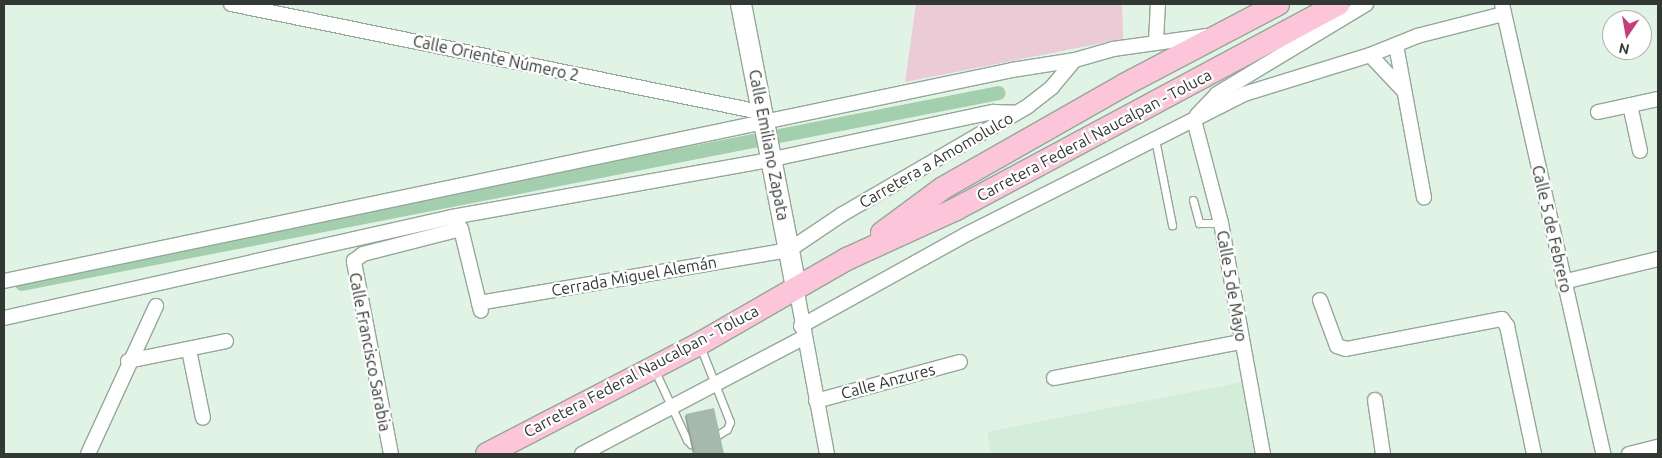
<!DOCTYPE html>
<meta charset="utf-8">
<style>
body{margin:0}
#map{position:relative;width:1662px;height:458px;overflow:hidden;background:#e1f3e5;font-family:Ubuntu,sans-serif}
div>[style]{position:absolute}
.built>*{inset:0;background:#d3edd9}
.green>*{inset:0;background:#ebcbd5}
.canal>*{height:14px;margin:-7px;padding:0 7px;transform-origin:7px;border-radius:7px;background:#a4cfaf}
.roads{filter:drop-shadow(1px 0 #95a799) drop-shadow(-1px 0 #95a799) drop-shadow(0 1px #95a799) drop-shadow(0 -1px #95a799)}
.lane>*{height:7px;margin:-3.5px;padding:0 3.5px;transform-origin:3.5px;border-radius:3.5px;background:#fff}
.street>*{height:14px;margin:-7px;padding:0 7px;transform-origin:7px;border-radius:7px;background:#fff}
.secondary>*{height:20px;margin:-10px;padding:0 10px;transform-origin:10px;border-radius:10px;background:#fff}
.primary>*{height:22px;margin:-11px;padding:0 11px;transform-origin:11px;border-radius:11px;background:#fcc5d9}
.wall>*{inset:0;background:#909f93}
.building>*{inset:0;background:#a7b9ab}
span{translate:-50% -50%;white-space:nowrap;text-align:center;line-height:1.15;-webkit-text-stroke:4.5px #fff;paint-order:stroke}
.street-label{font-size:16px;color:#323934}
.frame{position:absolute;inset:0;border:5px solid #323934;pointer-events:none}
.north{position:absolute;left:1602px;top:10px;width:50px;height:50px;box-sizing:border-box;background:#fff;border:1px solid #adb0ae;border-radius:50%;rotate:192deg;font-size:14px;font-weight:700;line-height:20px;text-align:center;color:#323934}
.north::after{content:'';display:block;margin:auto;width:18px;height:22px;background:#c63d7a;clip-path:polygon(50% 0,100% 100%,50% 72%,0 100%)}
</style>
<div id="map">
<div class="built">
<i style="clip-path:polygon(1242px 382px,1254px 454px,991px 454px,987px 432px)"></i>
</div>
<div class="green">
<i style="clip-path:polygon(916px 4px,1122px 4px,1123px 39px,905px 82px)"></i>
</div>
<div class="canal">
<i style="left:22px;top:284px;width:995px;rotate:-11.06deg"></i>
</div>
<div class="roads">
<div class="lane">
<i style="left:1155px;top:139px;width:88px;rotate:78.8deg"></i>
<i style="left:1193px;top:200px;width:24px;rotate:75deg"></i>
<i style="left:1199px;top:223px;width:22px"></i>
<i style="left:700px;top:346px;width:82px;rotate:68.5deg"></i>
<i style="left:730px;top:422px;width:8px;rotate:113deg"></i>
<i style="left:727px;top:429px;width:17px;rotate:147deg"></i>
<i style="left:655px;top:371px;width:76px;rotate:65.1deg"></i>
<i style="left:687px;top:440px;width:6px;rotate:45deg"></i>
<i style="left:691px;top:444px;width:7px"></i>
</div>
<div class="street">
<i style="left:231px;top:4px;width:540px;rotate:11.54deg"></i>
<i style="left:1502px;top:4px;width:461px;rotate:77.3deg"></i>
<i style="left:1156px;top:41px;width:37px;rotate:-87deg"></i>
<i style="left:1396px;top:45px;width:155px;rotate:79.6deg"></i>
<i style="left:1370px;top:55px;width:48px;rotate:46.7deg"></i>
<i style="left:1630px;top:105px;width:47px;rotate:77.7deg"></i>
<i style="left:1598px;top:112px;width:61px;rotate:-12.2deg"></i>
<i style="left:1197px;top:115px;width:29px;rotate:-46deg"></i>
<i style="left:1217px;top:94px;width:174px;rotate:-31.1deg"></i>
<i style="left:1194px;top:120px;width:106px;rotate:75.3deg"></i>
<i style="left:1221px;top:223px;width:235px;rotate:79.7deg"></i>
<i style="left:456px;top:221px;width:9px;rotate:58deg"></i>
<i style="left:461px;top:229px;width:84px;rotate:76.3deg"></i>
<i style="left:4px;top:281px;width:1030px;rotate:-11.82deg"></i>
<i style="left:1012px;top:70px;width:64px;rotate:-9deg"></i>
<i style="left:1075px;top:60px;width:40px;rotate:-16deg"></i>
<i style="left:1113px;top:49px;width:93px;rotate:-8deg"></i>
<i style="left:1563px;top:282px;width:98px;rotate:-13.6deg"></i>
<i style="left:796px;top:287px;width:170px;rotate:79.5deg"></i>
<i style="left:1320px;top:300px;width:49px;rotate:69.7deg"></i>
<i style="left:1337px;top:346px;width:9px;rotate:18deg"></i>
<i style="left:1346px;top:349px;width:159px;rotate:-10.9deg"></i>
<i style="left:1502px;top:319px;width:9px;rotate:54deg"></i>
<i style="left:1507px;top:326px;width:131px;rotate:78.1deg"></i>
<i style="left:479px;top:303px;width:314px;rotate:-9.7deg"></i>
<i style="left:789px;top:250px;width:63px;rotate:-33.9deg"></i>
<i style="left:841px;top:215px;width:216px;rotate:-30.2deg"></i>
<i style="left:1028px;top:106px;width:31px;rotate:-38deg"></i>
<i style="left:1052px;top:87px;width:35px;rotate:-50deg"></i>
<i style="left:4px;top:318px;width:459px;rotate:-12.7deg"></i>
<i style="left:452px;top:217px;width:326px;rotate:-10.2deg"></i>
<i style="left:773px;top:159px;width:225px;rotate:-12.1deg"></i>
<i style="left:993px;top:112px;width:23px;rotate:2deg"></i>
<i style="left:801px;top:326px;width:192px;rotate:-29deg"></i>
<i style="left:969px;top:233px;width:308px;rotate:-26.8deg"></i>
<i style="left:1244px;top:94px;width:132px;rotate:-17.2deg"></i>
<i style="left:1370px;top:55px;width:51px;rotate:-22deg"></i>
<i style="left:1417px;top:36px;width:89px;rotate:-14.3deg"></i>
<i style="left:189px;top:350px;width:69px;rotate:78.4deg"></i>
<i style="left:128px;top:361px;width:100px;rotate:-11.5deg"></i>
<i style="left:1054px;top:378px;width:190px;rotate:-10.9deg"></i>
<i style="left:1375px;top:400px;width:55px;rotate:81.6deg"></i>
<i style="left:816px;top:401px;width:149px;rotate:-15.2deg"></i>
<i style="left:88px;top:454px;width:163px;rotate:-65.3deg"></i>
<i style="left:391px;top:454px;width:197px;rotate:-100.9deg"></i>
<i style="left:354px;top:261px;width:11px;rotate:-38deg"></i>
<i style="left:363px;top:254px;width:101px;rotate:-14.3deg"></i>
<i style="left:582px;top:454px;width:250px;rotate:-27.7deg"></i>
<i style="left:1629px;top:454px;width:30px;rotate:-14deg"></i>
</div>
<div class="secondary">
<i style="left:741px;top:4px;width:288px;rotate:79deg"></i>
</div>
<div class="primary">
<i style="left:882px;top:233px;width:76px;rotate:-36.4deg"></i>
<i style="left:943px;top:188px;width:208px;rotate:-29.6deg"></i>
<i style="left:1124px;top:85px;width:174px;rotate:-27.7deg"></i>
<i style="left:487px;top:454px;width:239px;rotate:-27.4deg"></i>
<i style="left:699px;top:344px;width:171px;rotate:-29.9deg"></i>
<i style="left:847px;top:259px;width:120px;rotate:-24.6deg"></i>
<i style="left:956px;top:209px;width:434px;rotate:-28.2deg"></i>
</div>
</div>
<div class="wall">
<i style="clip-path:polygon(686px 414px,724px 454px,693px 454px,685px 417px)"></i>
</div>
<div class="building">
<i style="clip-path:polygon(714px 408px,724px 454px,695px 454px,686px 414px)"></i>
</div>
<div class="street-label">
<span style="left:496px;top:58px;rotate:12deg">Calle Oriente Número 2</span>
<span style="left:1094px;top:135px;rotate:-28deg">Carretera Federal Naucalpan - Toluca</span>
<span style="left:769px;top:145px;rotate:79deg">Calle Emiliano Zapata</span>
<span style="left:936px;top:160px;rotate:-30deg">Carretera a Amomolulco</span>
<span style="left:1552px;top:229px;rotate:77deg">Calle 5 de Febrero</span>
<span style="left:634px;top:276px;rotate:-10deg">Cerrada Miguel Alemán</span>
<span style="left:1232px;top:286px;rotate:80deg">Calle 5 de Mayo</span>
<span style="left:370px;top:352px;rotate:79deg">Calle Francisco Sarabia</span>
<span style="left:641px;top:371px;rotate:-28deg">Carretera Federal Naucalpan - Toluca</span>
<span style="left:888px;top:381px;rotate:-15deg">Calle Anzures</span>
</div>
<div class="frame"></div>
<div class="north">N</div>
</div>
